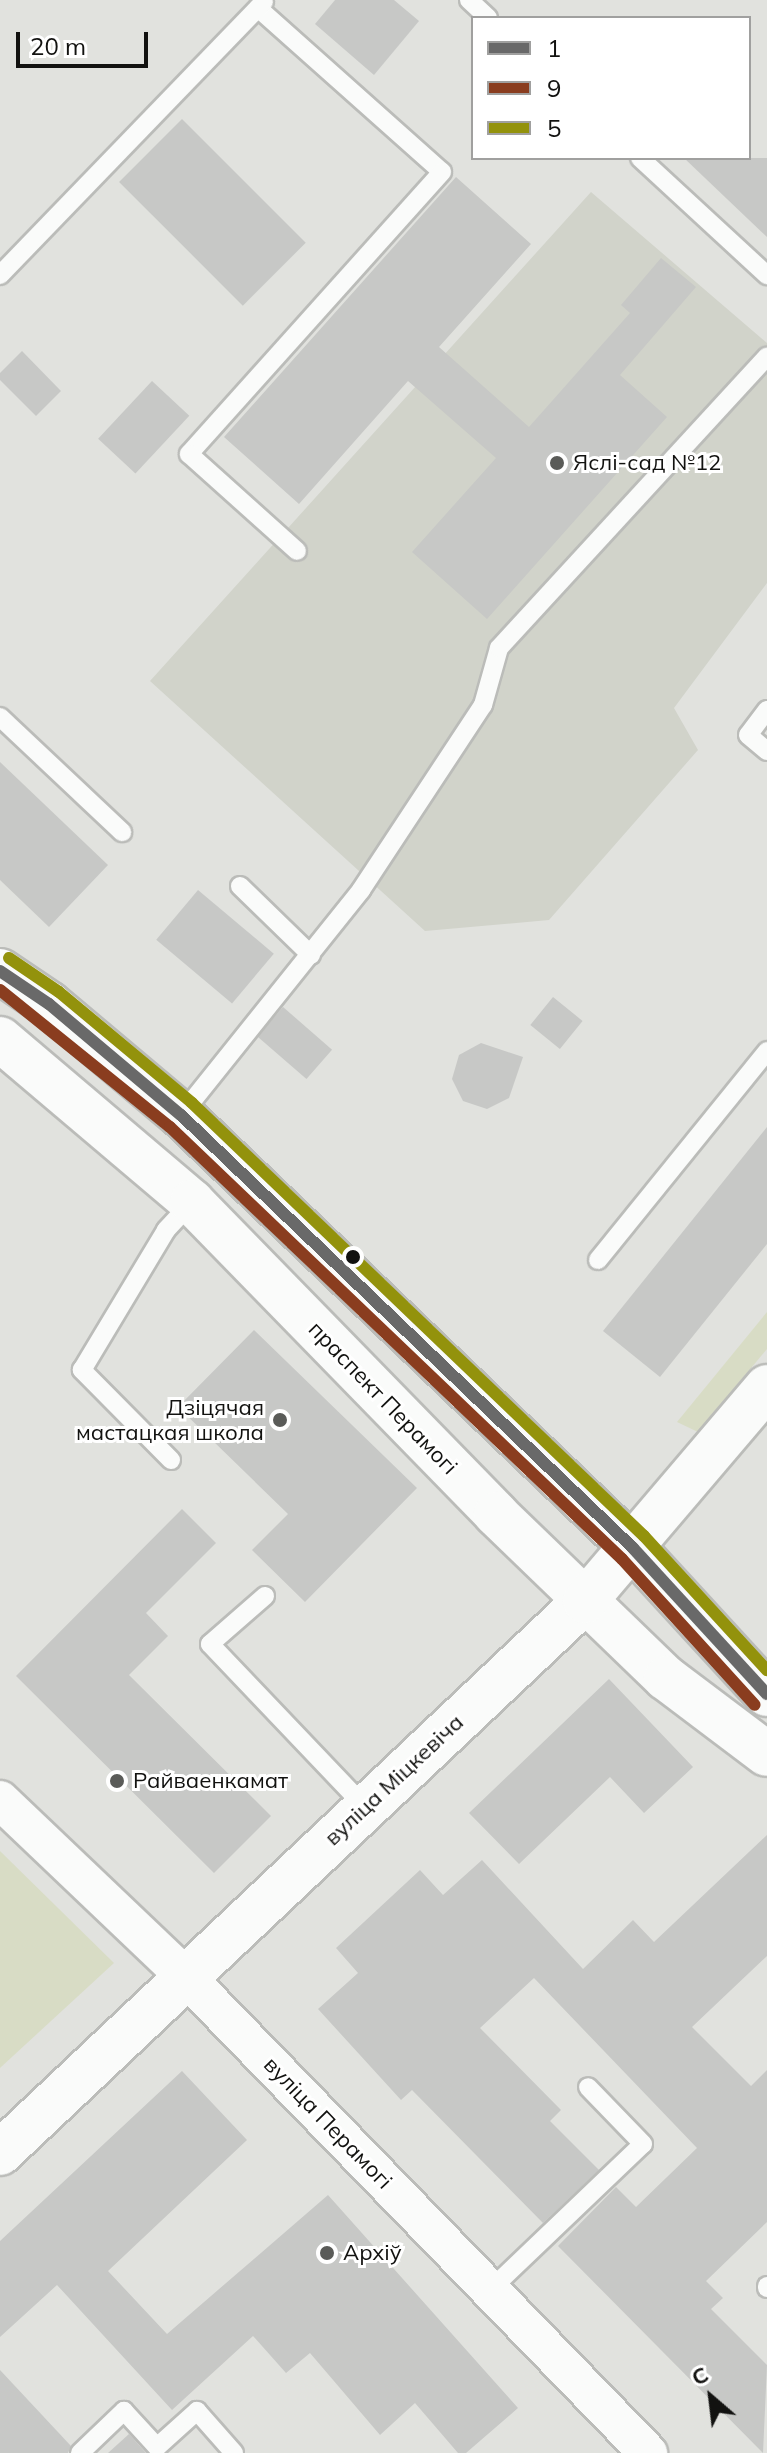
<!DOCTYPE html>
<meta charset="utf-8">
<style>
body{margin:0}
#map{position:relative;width:767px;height:2453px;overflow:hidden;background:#e1e2de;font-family:Mulish,sans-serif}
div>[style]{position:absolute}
.built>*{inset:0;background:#d1d3ca}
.green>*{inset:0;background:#d8dcc5}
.building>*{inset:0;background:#c7c8c6;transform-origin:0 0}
.roads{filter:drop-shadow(2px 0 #bbbcb9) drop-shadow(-2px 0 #bbbcb9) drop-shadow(0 2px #bbbcb9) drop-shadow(0 -2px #bbbcb9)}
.service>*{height:18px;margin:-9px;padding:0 9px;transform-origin:9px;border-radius:9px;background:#fafbfa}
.minor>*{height:38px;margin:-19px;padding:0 19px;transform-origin:19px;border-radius:19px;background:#fafbfa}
.secondary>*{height:44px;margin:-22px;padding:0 22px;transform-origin:22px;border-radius:22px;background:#fafbfa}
.bus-1>*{height:12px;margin:-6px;padding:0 6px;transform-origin:6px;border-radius:6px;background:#696969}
.bus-2>*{height:12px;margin:-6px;padding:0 6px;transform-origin:6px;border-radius:6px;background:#8a3d1f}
.bus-3>*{height:12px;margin:-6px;padding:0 6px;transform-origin:6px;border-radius:6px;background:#93920c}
.dots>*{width:22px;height:22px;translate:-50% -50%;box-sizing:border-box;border:4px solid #fff;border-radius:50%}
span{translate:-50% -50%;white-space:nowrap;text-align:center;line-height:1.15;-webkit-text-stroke:6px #fff;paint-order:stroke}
.poi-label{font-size:22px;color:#121210}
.left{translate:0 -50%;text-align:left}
.right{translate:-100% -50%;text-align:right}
.street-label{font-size:22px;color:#121210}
.legend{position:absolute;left:471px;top:16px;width:280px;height:144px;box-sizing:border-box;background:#fff;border:2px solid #a0a09f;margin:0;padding:10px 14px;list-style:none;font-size:24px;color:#121210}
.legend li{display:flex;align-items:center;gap:16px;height:40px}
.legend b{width:40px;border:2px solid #a0a09f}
.north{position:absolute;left:671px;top:2357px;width:80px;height:80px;-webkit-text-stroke:6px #fff;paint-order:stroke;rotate:332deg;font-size:22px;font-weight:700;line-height:32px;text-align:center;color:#121210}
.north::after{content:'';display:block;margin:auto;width:28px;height:36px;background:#121210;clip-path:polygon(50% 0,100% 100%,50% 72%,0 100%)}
.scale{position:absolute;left:16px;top:32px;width:132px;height:36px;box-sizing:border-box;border:4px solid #121210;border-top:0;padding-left:10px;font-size:24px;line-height:28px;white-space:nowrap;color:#121210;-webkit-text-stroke:6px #fff;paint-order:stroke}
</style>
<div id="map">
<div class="built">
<i style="clip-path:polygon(591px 192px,767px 343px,767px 583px,674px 708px,698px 750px,549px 920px,425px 931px,150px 681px)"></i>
</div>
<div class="green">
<i style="clip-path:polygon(767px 1312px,767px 1349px,698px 1432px,677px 1422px)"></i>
<i style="clip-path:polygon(0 1851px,114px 1963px,0 2068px)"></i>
</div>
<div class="building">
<i style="clip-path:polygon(335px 0,394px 0,419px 21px,374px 75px,315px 24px)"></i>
<i style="left:182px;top:119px;width:175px;height:89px;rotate:45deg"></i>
<i style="clip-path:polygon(684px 158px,767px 158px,767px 237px)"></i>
<i style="clip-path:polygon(456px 177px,531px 244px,439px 347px,529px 427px,630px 313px,621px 305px,661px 258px,696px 287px,620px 375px,667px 417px,487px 619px,412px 552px,496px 458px,408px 381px,299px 504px,224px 437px)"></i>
<i style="clip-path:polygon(22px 351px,61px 391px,36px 416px,0 380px,0 373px)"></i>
<i style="left:152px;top:381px;width:51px;height:79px;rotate:43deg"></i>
<i style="clip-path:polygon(0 762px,108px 865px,49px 927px,0 880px)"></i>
<i style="left:198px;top:890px;width:99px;height:65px;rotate:40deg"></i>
<i style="left:553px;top:997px;width:38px;height:36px;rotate:39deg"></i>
<i style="left:283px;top:1007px;width:65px;height:39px;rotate:41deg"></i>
<i style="clip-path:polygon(481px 1043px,523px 1057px,509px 1098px,487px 1109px,463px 1101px,452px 1079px,459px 1055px)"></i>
<i style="clip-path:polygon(767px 1127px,767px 1244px,660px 1377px,603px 1331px)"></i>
<i style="clip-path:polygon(254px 1330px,417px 1488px,305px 1602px,252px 1550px,288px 1514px,178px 1407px)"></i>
<i style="clip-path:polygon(182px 1509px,216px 1543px,146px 1613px,168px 1636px,129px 1675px,271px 1816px,214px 1873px,16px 1676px)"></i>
<i style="clip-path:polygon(609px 1679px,693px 1767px,644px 1813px,610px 1777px,519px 1864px,469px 1813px)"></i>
<i style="clip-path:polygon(767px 1835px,767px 1956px,692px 2027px,751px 2086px,767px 2070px,767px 2222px,706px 2281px,723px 2298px,711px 2309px,767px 2365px,763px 2453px,558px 2246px,616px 2187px,636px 2207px,697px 2148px,534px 1978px,480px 2028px,561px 2110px,550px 2121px,599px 2170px,543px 2223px,412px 2090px,401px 2100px,318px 2009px,358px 1973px,336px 1948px,420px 1870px,443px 1895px,482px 1860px,583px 1969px,633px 1920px,654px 1942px)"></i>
<i style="clip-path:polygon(182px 2071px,247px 2140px,108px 2271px,167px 2334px,328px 2195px,518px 2408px,466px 2453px,458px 2453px,415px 2403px,380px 2435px,310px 2353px,286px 2373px,253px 2336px,172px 2410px,57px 2285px,0 2337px,0 2241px)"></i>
<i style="clip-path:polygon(0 2370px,71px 2446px,68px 2453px,0 2453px)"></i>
<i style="clip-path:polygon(129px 2434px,146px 2453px,108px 2453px)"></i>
</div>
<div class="roads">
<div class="service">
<i style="left:469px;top:0;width:26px;rotate:43deg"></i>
<i style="left:258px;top:8px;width:246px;rotate:41.7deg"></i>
<i style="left:442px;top:172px;width:379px;rotate:131.9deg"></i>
<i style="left:189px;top:454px;width:145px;rotate:41.9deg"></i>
<i style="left:640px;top:158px;width:173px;rotate:42.7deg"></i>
<i style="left:0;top:275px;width:380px;rotate:-46deg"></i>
<i style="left:767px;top:710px;width:31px;rotate:127deg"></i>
<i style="left:748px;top:735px;width:25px;rotate:40deg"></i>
<i style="left:0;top:717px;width:168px;rotate:43.3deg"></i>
<i style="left:240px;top:886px;width:99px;rotate:44.2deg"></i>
<i style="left:181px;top:1115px;width:288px;rotate:-51.3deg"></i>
<i style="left:361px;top:890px;width:222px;rotate:-56.6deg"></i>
<i style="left:483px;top:705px;width:59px;rotate:-74.3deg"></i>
<i style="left:499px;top:648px;width:396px;rotate:-47.4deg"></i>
<i style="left:598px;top:1260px;width:269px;rotate:-51deg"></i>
<i style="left:171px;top:1460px;width:127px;rotate:-134.7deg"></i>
<i style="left:82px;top:1370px;width:163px;rotate:-59deg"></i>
<i style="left:166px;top:1230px;width:38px;rotate:-47deg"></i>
<i style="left:265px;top:1596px;width:73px;rotate:138.9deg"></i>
<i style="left:210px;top:1644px;width:225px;rotate:46.4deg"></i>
<i style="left:767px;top:2286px;width:2px;rotate:90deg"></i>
<i style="left:490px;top:2290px;width:211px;rotate:-43.7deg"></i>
<i style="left:643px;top:2144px;width:79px;rotate:-134deg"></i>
<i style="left:80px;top:2453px;width:61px;rotate:-43.7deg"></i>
<i style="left:124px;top:2411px;width:49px;rotate:47.5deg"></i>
<i style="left:157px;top:2447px;width:54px;rotate:-42deg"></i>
<i style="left:197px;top:2411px;width:56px;rotate:48.6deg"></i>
</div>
<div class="minor">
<i style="left:0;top:1800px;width:255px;rotate:43.6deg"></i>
<i style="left:185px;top:1976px;width:665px;rotate:45.85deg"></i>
</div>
<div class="secondary">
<i style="left:0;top:971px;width:59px;rotate:34deg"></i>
<i style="left:49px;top:1004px;width:172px;rotate:40.1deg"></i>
<i style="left:181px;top:1115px;width:626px;rotate:43.77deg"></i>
<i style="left:633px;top:1548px;width:198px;rotate:47.5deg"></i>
<i style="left:0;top:1039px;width:252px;rotate:40.3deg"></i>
<i style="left:192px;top:1202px;width:436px;rotate:45.7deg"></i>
<i style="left:496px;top:1514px;width:236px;rotate:44deg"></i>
<i style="left:666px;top:1678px;width:126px;rotate:37deg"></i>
<i style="left:0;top:2153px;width:804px;rotate:-43.34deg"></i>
<i style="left:585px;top:1601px;width:281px;rotate:-49.6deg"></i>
</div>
</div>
<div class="bus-1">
<i style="left:0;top:971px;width:59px;rotate:34deg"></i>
<i style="left:49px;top:1004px;width:172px;rotate:40.1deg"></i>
<i style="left:181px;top:1115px;width:626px;rotate:43.77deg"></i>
<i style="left:633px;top:1548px;width:198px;rotate:47.5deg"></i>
</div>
<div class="bus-2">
<i style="left:0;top:990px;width:218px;rotate:38.9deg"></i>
<i style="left:170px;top:1127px;width:625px;rotate:43.7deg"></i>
<i style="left:622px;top:1559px;width:197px;rotate:47.7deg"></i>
</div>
<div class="bus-3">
<i style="left:9px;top:958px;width:60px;rotate:34.2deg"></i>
<i style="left:59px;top:992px;width:173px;rotate:39.8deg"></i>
<i style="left:192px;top:1103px;width:626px;rotate:43.77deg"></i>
<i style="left:644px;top:1536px;width:182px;rotate:47.5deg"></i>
</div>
<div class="dots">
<i style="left:557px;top:463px;background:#5a5b58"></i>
<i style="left:353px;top:1257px;background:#121210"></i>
<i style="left:280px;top:1420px;background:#5a5b58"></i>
<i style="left:117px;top:1781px;background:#5a5b58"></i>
<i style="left:327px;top:2253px;background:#5a5b58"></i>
</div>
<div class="poi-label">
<span class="left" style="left:573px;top:463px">Яслі-сад №12</span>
<span class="right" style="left:264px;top:1420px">Дзіцячая<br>мастацкая школа</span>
<span class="left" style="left:133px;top:1781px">Райваенкамат</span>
<span class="left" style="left:343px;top:2253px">Архіў</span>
</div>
<div class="street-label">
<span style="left:383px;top:1398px;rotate:46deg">праспект Перамогі</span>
<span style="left:394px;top:1780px;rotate:-43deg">вуліца Міцкевіча</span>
<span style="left:328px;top:2123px;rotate:46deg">вуліца Перамогі</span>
</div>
<ul class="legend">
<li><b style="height:10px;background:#696969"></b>1</li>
<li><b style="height:10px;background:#8a3d1f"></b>9</li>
<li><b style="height:10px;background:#93920c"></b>5</li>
</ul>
<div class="north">С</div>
<div class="scale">20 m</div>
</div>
